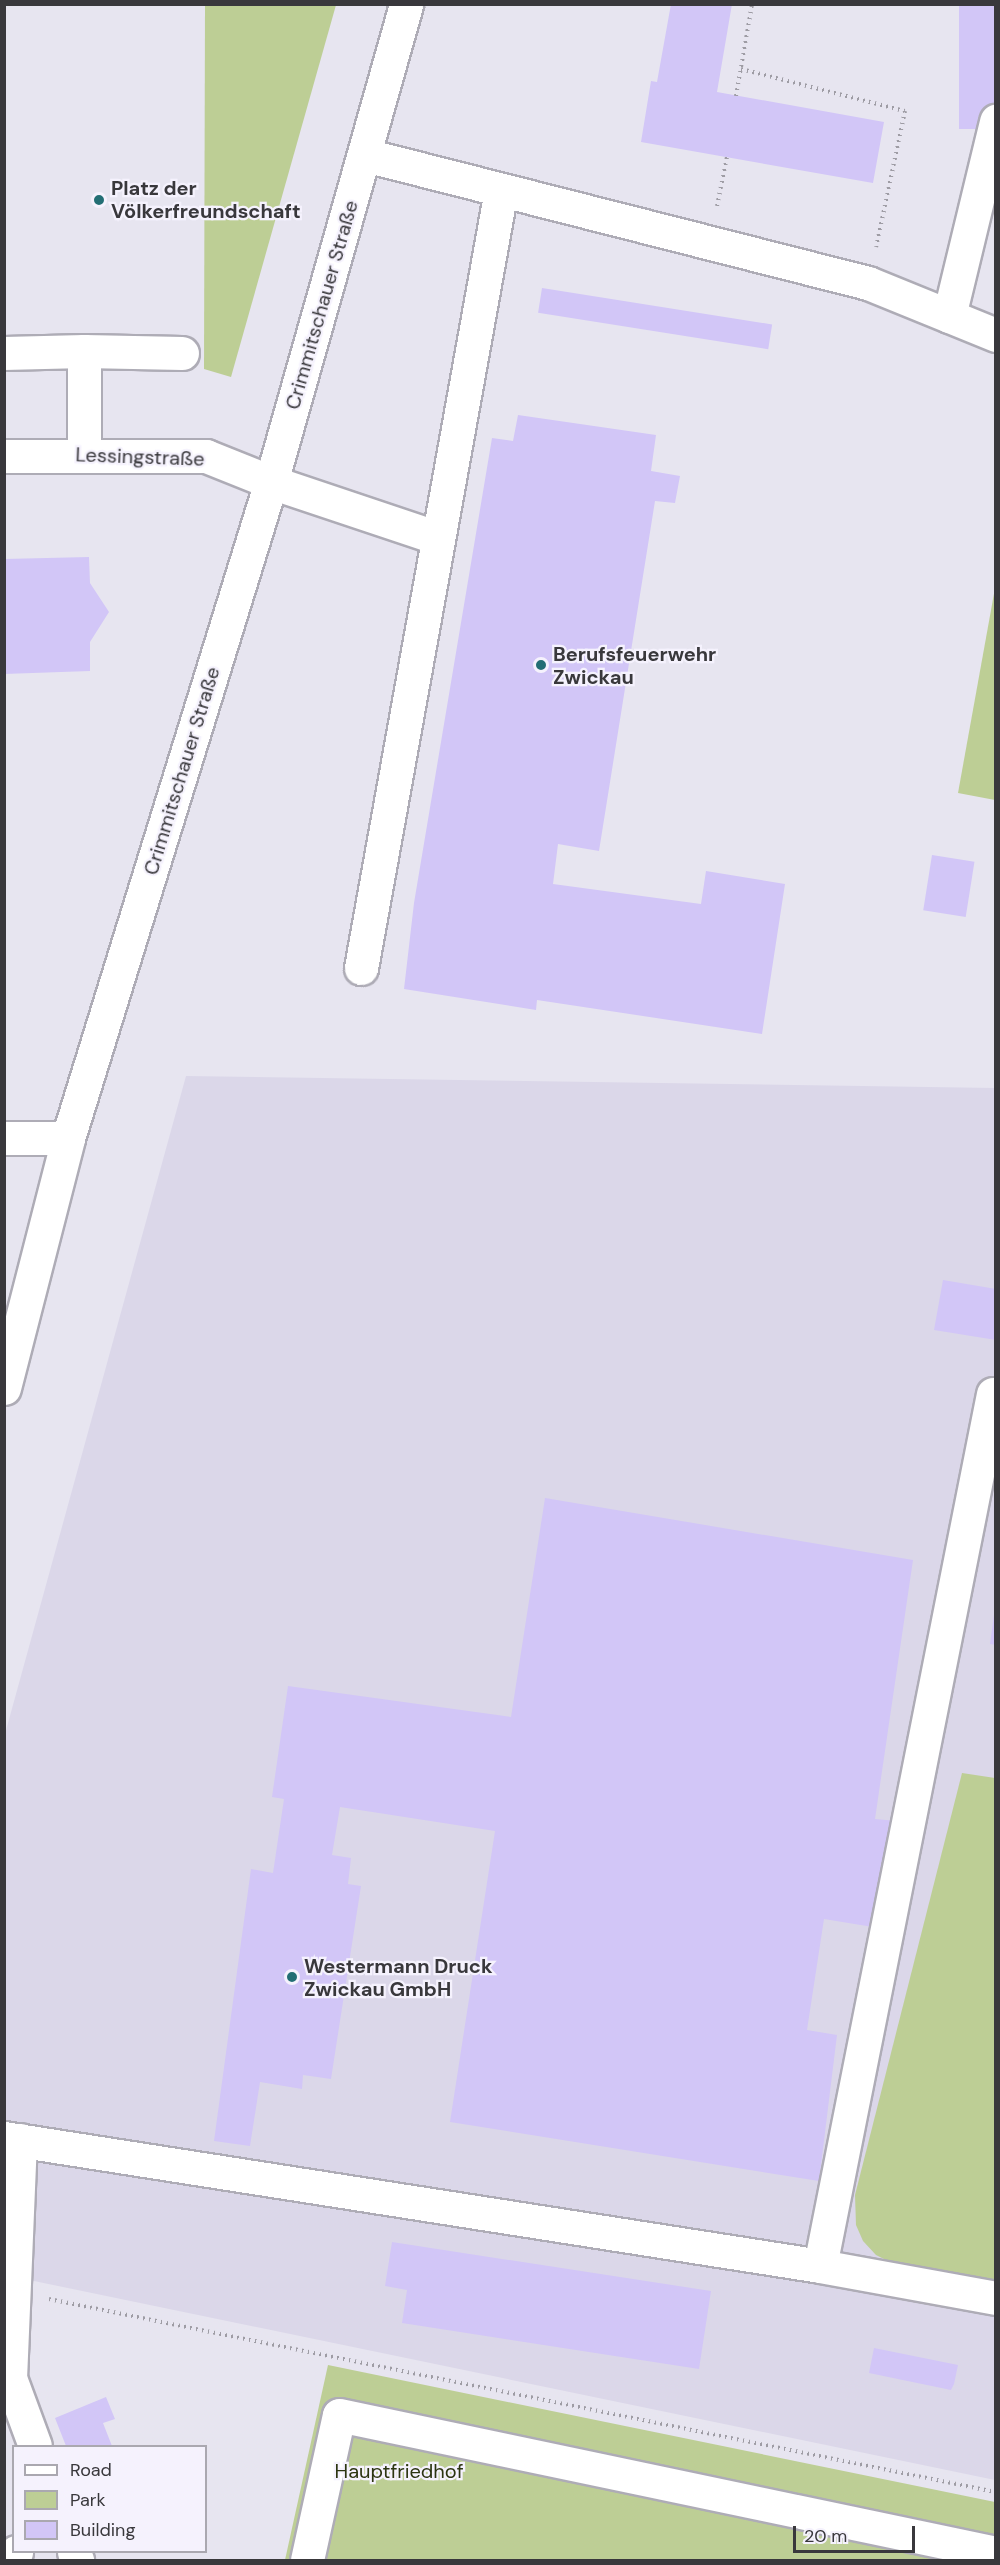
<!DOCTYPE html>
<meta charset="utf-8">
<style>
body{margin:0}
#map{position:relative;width:1000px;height:2565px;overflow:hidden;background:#e7e5f0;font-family:"DM Sans",sans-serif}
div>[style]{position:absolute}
.built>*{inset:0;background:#dbd7e9}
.green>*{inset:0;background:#bdce95}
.building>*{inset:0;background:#d2c6f7;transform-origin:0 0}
.path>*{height:4px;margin-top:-2px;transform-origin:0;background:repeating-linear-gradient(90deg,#9e9ca4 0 1.5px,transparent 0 6px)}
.roads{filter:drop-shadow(2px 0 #aeacb6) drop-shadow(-2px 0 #aeacb6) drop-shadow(0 2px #aeacb6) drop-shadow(0 -2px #aeacb6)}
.minor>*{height:33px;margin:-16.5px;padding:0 16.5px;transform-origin:16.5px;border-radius:16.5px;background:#fff}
.major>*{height:33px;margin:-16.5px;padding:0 16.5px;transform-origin:16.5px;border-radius:16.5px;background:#fff}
.dots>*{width:16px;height:16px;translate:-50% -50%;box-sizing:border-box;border:3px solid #f5f2fd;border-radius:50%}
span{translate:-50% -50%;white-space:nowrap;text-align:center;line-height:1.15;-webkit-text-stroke:4.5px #f5f2fd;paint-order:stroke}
.poi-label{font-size:20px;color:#39383c;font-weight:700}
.left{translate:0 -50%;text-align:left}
.street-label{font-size:20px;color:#39383c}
.park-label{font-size:20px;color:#2c3511}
.frame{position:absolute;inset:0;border:6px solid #39383c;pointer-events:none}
.legend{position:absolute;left:12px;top:2445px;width:195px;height:108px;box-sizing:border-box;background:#f5f2fd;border:2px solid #aaa8b0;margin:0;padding:8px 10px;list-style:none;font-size:18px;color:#39383c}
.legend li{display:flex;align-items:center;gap:12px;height:30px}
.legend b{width:30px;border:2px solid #aaa8b0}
.scale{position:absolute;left:793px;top:2526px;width:122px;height:27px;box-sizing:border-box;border:3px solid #39383c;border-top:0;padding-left:8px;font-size:18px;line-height:21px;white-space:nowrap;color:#39383c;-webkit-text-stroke:4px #f5f2fd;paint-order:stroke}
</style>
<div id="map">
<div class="built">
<i style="clip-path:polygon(186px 1076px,995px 1088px,995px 2480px,5px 2275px,5px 1734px)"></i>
</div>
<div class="green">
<i style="clip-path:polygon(205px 5px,336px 5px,231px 377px,204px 369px)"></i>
<i style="clip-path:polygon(995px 588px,996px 800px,995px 800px,958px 793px)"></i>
<i style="clip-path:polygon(962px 1773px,995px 1778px,995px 2285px,894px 2264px,876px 2255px,863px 2241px,856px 2225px,855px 2195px)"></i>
<i style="clip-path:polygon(328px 2365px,995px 2502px,995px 2560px,285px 2560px)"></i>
</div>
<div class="building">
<i style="clip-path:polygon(671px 4px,732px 4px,717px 92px,884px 122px,873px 183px,641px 142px,651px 81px,657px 82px)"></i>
<i style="left:959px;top:4px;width:37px;height:125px"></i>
<i style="left:542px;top:288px;width:233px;height:25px;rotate:9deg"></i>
<i style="clip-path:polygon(518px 415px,656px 435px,651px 471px,680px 476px,675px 503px,655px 501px,599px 851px,558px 844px,553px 884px,701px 904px,706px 871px,785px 884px,762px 1034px,537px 1000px,536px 1010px,404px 989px,414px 903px,492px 438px,513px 441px)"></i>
<i style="clip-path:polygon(89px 557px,90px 583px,109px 612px,90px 642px,90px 671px,4px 674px,4px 559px)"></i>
<i style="left:932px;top:855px;width:43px;height:56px;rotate:9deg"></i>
<i style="clip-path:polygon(943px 1280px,996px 1289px,996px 1340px,934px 1330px)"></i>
<i style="clip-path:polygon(545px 1498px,913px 1560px,875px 1819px,897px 1821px,879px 1928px,824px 1919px,807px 2030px,837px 2035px,819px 2181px,450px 2122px,495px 1831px,340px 1807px,332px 1855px,351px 1858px,348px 1884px,361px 1886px,331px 2079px,303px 2075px,302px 2089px,260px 2082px,250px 2146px,214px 2141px,251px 1869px,273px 1873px,284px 1799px,272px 1797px,288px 1686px,511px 1717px)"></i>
<i style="clip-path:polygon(994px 1615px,996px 1615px,996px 1645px,990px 1644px)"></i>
<i style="clip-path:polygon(392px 2242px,711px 2291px,699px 2369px,402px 2323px,407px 2290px,385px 2286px)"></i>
<i style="clip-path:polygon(874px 2348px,958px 2365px,954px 2384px,951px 2390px,869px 2373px)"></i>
<i style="clip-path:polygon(106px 2397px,115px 2419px,103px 2423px,112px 2446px,66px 2446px,55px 2418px)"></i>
</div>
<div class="path">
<i style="left:741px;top:69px;width:169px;rotate:14.4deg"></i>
<i style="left:905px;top:111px;width:139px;rotate:102deg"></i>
<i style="left:736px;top:96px;width:93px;rotate:-80.1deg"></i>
<i style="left:717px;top:206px;width:50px;rotate:-78.5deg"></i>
<i style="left:49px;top:2299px;width:966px;rotate:11.52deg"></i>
</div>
<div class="roads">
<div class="minor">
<i style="left:365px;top:155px;width:519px;rotate:14.28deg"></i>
<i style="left:868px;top:283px;width:138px;rotate:22.1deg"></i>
<i style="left:949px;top:316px;width:201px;rotate:-76.4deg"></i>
<i style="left:4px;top:353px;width:80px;rotate:-1.4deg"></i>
<i style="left:84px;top:455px;width:104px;rotate:-90deg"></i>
<i style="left:84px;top:351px;width:98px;rotate:1.2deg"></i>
<i style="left:4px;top:456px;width:202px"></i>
<i style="left:206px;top:456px;width:70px;rotate:21.8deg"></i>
<i style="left:271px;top:482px;width:176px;rotate:18.5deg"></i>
<i style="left:361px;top:968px;width:790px;rotate:-79.8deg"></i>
<i style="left:4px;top:2138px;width:826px;rotate:8.91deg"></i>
<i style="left:820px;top:2266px;width:179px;rotate:10.3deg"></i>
<i style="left:20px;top:2140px;width:238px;rotate:92.4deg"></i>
<i style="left:10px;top:2378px;width:72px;rotate:69.8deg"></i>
<i style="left:820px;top:2266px;width:889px;rotate:-78.78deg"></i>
<i style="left:74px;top:2552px;width:9px;rotate:69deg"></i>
<i style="left:12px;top:2560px;width:9px;rotate:-63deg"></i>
<i style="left:307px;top:2560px;width:148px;rotate:-77.6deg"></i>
<i style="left:339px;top:2415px;width:671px;rotate:11.86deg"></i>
</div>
<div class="major">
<i style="left:4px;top:1138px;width:64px"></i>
<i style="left:4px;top:1388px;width:258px;rotate:-75.6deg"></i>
<i style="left:68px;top:1138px;width:687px;rotate:-72.81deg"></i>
<i style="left:271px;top:482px;width:497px;rotate:-74.2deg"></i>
</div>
</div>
<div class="dots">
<i style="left:99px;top:200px;background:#236e74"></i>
<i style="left:541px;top:665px;background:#236e74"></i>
<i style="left:292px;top:1977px;background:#236e74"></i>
</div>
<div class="poi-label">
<span class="left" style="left:111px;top:200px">Platz der<br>Völkerfreundschaft</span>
<span class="left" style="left:553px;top:666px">Berufsfeuerwehr<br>Zwickau</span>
<span class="left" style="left:304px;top:1978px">Westermann Druck<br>Zwickau GmbH</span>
</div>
<div class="street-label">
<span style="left:322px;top:305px;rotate:-74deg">Crimmitschauer Straße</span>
<span style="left:140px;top:457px;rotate:2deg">Lessingstraße</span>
<span style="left:182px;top:771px;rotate:-73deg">Crimmitschauer Straße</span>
</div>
<div class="park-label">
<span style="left:399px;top:2471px">Hauptfriedhof</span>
</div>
<div class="frame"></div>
<ul class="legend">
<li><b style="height:8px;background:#fff"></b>Road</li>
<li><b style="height:16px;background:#bdce95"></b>Park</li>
<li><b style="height:16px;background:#d2c6f7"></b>Building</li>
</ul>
<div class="scale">20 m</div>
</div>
